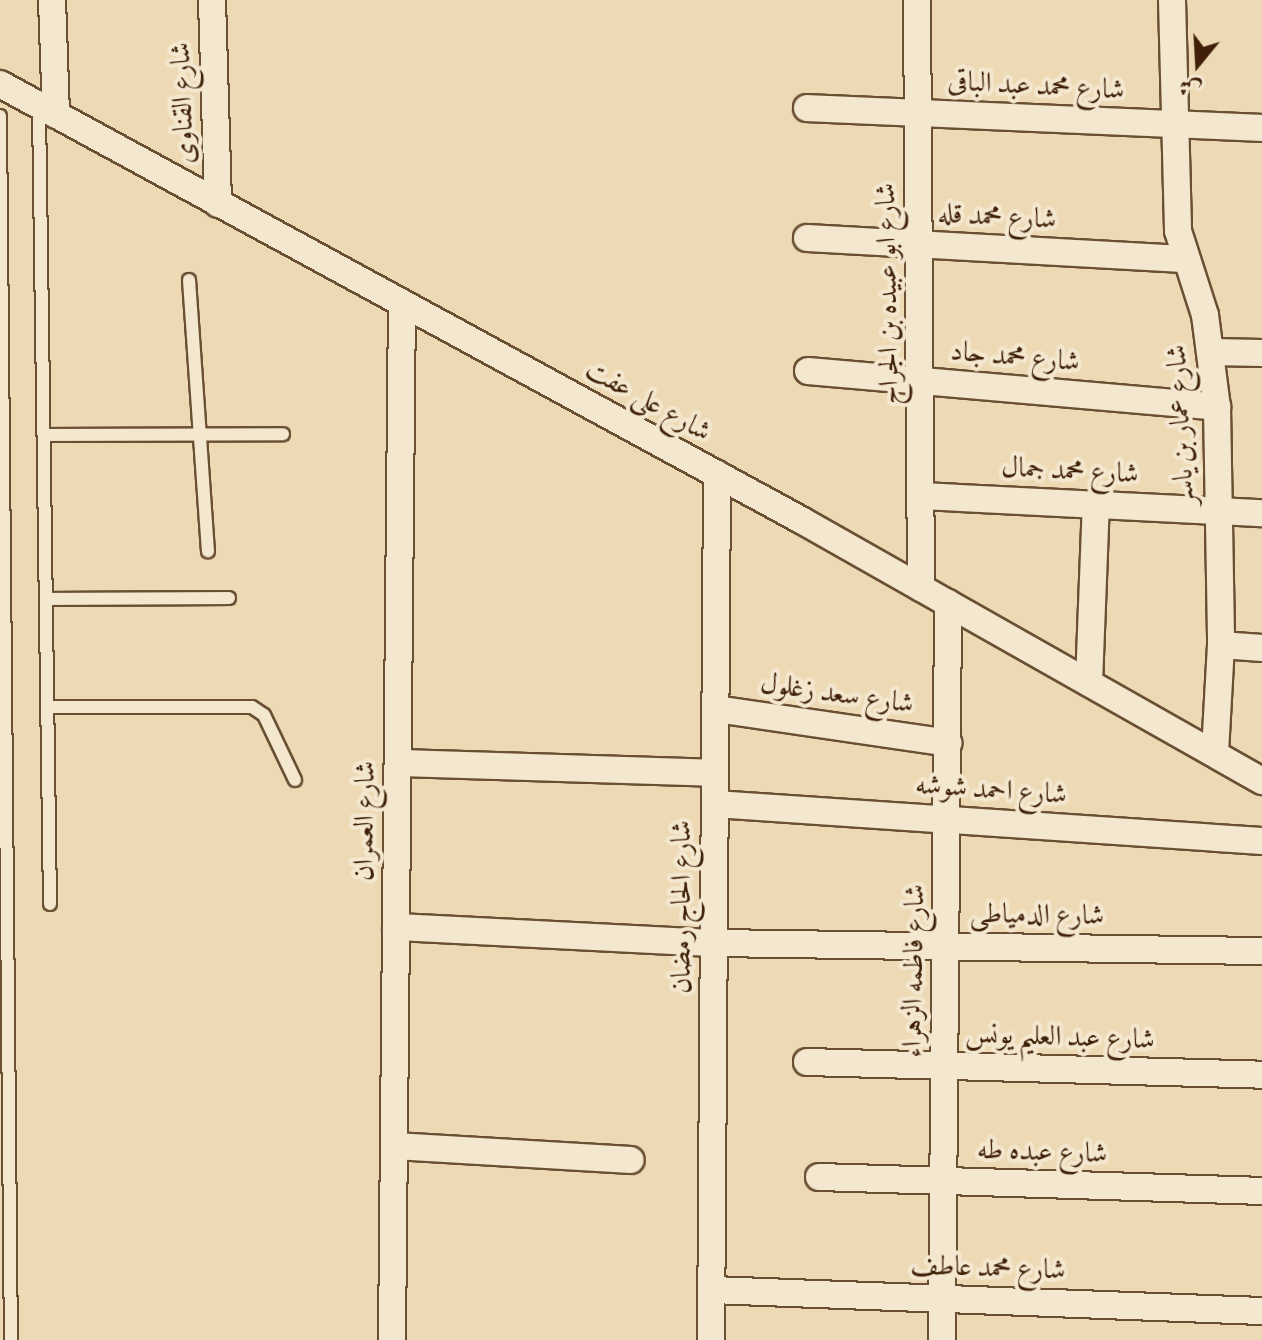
<!DOCTYPE html>
<meta charset="utf-8">
<style>
body{margin:0}
#map{position:relative;width:1262px;height:1340px;overflow:hidden;background:#eddab5;font-family:"Libre Bodoni",Amiri,serif}
div>[style]{position:absolute}
.roads{filter:drop-shadow(2px 0 #6b4f33) drop-shadow(-2px 0 #6b4f33) drop-shadow(0 2px #6b4f33) drop-shadow(0 -2px #6b4f33)}
.service>*{height:12px;margin:-6px;padding:0 6px;transform-origin:6px;border-radius:6px;background:#f3e7cf}
.minor>*{height:26px;margin:-13px;padding:0 13px;transform-origin:13px;border-radius:13px;background:#f3e7cf}
span{translate:-50% -50%;white-space:nowrap;text-align:center;line-height:1.15;-webkit-text-stroke:8px #f3e7cf;paint-order:stroke}
.street-label{font-size:28px;color:#402108}
.north{position:absolute;left:1158px;top:24px;width:80px;height:80px;-webkit-text-stroke:6px #f3e7cf;paint-order:stroke;rotate:198deg;font-size:22px;font-weight:700;line-height:32px;text-align:center;color:#402108}
.north::after{content:'';display:block;margin:auto;width:28px;height:36px;background:#402108;clip-path:polygon(50% 0,100% 100%,50% 72%,0 100%)}
</style>
<div id="map">
<div class="roads">
<div class="service">
<i style="left:39px;top:107px;width:797px;rotate:89.21deg"></i>
<i style="left:0;top:116px;width:1224px;rotate:89.49deg"></i>
<i style="left:189px;top:280px;width:272px;rotate:86deg"></i>
<i style="left:44px;top:435px;width:239px;rotate:-0.2deg"></i>
<i style="left:46px;top:599px;width:183px;rotate:-0.3deg"></i>
<i style="left:48px;top:707px;width:204px"></i>
<i style="left:252px;top:707px;width:14px;rotate:34deg"></i>
<i style="left:264px;top:715px;width:72px;rotate:64.5deg"></i>
</div>
<div class="minor">
<i style="left:52px;top:0;width:115px;rotate:88deg"></i>
<i style="left:212px;top:0;width:204px;rotate:88.3deg"></i>
<i style="left:917px;top:0;width:588px;rotate:89.61deg"></i>
<i style="left:1172px;top:0;width:231px;rotate:88.5deg"></i>
<i style="left:1178px;top:231px;width:88px;rotate:72.2deg"></i>
<i style="left:1205px;top:315px;width:93px;rotate:82.6deg"></i>
<i style="left:1217px;top:407px;width:238px;rotate:89deg"></i>
<i style="left:1221px;top:645px;width:109px;rotate:93.2deg"></i>
<i style="left:0;top:84px;width:912px;rotate:28.56deg"></i>
<i style="left:801px;top:520px;width:530px;rotate:29.52deg"></i>
<i style="left:807px;top:108px;width:455px;rotate:2.5deg"></i>
<i style="left:807px;top:238px;width:377px;rotate:3.2deg"></i>
<i style="left:1212px;top:352px;width:50px;rotate:1.1deg"></i>
<i style="left:808px;top:371px;width:411px;rotate:5deg"></i>
<i style="left:922px;top:496px;width:340px;rotate:2.9deg"></i>
<i style="left:1221px;top:645px;width:41px;rotate:4.2deg"></i>
<i style="left:1089px;top:683px;width:179px;rotate:-87.8deg"></i>
<i style="left:716px;top:709px;width:235px;rotate:8.3deg"></i>
<i style="left:398px;top:763px;width:317px;rotate:1.8deg"></i>
<i style="left:715px;top:804px;width:548px;rotate:3.87deg"></i>
<i style="left:396px;top:927px;width:318px;rotate:2.9deg"></i>
<i style="left:714px;top:943px;width:548px;rotate:0.84deg"></i>
<i style="left:807px;top:1062px;width:455px;rotate:1.6deg"></i>
<i style="left:395px;top:1146px;width:236px;rotate:3.4deg"></i>
<i style="left:819px;top:1177px;width:443px;rotate:1.8deg"></i>
<i style="left:712px;top:1290px;width:550px;rotate:2.19deg"></i>
<i style="left:392px;top:1340px;width:1037px;rotate:-89.45deg"></i>
<i style="left:711px;top:1340px;width:866px;rotate:-89.6deg"></i>
<i style="left:942px;top:1340px;width:737px;rotate:-89.53deg"></i>
</div>
</div>
<div class="street-label">
<span style="left:1036px;top:86px;rotate:3deg">شارع محمد عبد الباقى</span>
<span style="left:183px;top:103px;rotate:-92deg">شارع القناوى</span>
<span style="left:997px;top:217px;rotate:3deg">شارع محمد قله</span>
<span style="left:888px;top:294px;rotate:-91deg">شارع ابو عبيده بن الجراح</span>
<span style="left:1015px;top:357px;rotate:5deg">شارع محمد جاد</span>
<span style="left:648px;top:401px;rotate:29deg">شارع على عفت</span>
<span style="left:1181px;top:425px;rotate:-93deg">شارع عمار بن ياسر</span>
<span style="left:1070px;top:471px;rotate:3deg">شارع محمد جمال</span>
<span style="left:837px;top:694px;rotate:8deg">شارع سعد زغلول</span>
<span style="left:991px;top:790px;rotate:4deg">شارع احمد شوشه</span>
<span style="left:365px;top:821px;rotate:-89deg">شارع العمران</span>
<span style="left:682px;top:907px;rotate:-90deg">شارع الحاج رمضان</span>
<span style="left:1037px;top:915px;rotate:1deg">شارع الدمياطى</span>
<span style="left:914px;top:971px;rotate:-89deg">شارع فاطمه الزهراء</span>
<span style="left:1060px;top:1037px;rotate:2deg">شارع عبد العليم يونس</span>
<span style="left:1042px;top:1152px;rotate:2deg">شارع عبده طه</span>
<span style="left:988px;top:1268px;rotate:2deg">شارع محمد عاطف</span>
</div>
<div class="north">ش</div>
</div>
